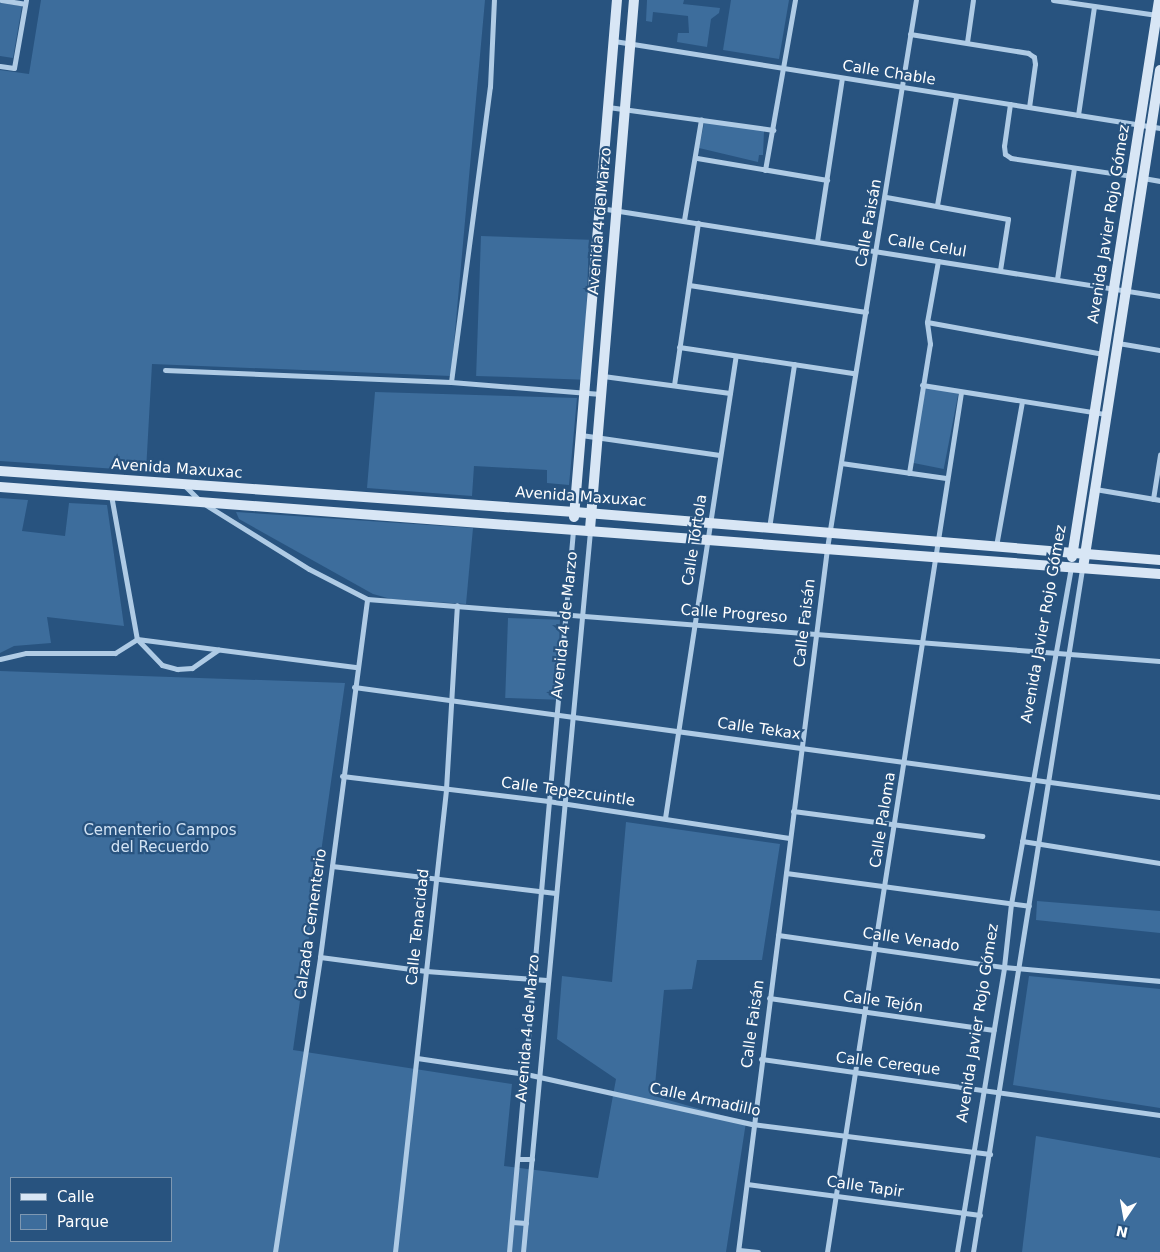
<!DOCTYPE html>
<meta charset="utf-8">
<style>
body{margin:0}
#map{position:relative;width:1160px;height:1252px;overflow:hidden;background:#28537f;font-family:"DejaVu Sans",sans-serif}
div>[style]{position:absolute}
.green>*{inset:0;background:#3d6d9c;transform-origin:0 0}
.street>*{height:5px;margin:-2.5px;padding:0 2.5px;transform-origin:2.5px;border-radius:2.5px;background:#afcbe5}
.secondary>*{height:10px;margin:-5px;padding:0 5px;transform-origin:5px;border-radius:5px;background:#d8e6f5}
span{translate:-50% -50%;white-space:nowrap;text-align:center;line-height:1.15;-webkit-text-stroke:4.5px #28537f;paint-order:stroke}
.street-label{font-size:15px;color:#fff}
.park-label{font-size:15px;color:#d2e3f4}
.legend{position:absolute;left:10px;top:1177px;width:162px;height:65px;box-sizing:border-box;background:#28537f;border:1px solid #7e98b2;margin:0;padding:6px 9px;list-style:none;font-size:15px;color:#fff}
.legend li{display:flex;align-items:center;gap:10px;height:25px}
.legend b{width:25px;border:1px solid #7e98b2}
.north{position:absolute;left:1100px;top:1192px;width:50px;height:50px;-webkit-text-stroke:4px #28537f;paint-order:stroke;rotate:192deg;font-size:14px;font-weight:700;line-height:20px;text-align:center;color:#fff}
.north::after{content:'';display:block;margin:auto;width:18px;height:22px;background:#fff;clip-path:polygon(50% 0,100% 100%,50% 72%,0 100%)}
</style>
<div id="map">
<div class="green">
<i style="clip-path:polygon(41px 0,485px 0,451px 376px,152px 364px,146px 471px,0 461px,0 70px,29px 74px)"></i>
<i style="clip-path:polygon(647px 0,684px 0,683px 4px,720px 8px,719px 13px,711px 19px,707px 47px,677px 42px,678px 33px,689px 33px,688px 16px,653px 12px,652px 22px,646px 21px)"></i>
<i style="clip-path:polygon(731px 0,789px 0,779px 59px,723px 50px)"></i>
<i style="clip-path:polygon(0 3px,22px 6px,13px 58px,0 56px)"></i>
<i style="clip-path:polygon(705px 119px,764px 131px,763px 155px,759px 155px,758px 162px,699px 148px)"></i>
<i style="left:481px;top:236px;width:108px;height:140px;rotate:2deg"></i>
<i style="left:926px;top:387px;width:33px;height:77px;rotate:11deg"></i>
<i style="clip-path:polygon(375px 392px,577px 398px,569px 485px,547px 483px,547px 470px,474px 466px,472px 496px,367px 488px)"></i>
<i style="clip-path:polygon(0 498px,28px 500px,22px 531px,65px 536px,69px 503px,107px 505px,124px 626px,47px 617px,51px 643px,14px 646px,0 653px)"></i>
<i style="clip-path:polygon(236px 512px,473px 528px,466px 604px,391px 599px,373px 594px,239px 519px)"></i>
<i style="left:508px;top:618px;width:52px;height:80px;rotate:2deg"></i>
<i style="clip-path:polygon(evenodd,0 671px,345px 683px,293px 1050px,512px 1084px,504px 1166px,598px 1178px,616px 1079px,557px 1039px,562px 976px,612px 982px,626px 822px,780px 844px,762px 960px,697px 960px,692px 989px,664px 990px,654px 1096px,746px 1122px,726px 1252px,0 1252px,0 671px,11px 1178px,171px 1178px,171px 1241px,11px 1241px,11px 1178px)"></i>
<i style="clip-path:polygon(1037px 901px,1160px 911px,1160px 933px,1036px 920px)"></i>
<i style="clip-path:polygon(1029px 976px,1160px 989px,1160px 1108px,1013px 1085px)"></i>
<i style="clip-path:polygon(1036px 1136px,1160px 1158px,1160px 1252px,1022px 1252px)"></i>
</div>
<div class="street">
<i style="left:1px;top:0;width:24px;rotate:9deg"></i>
<i style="left:1053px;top:0;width:105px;rotate:8.2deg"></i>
<i style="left:910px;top:34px;width:120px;rotate:9.1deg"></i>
<i style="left:1028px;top:53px;width:7px;rotate:34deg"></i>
<i style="left:1034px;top:57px;width:7px;rotate:82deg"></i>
<i style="left:1035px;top:64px;width:43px;rotate:97.9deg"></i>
<i style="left:614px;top:41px;width:553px;rotate:9.05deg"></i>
<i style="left:967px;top:42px;width:42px;rotate:-81.9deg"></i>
<i style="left:0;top:66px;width:14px;rotate:8deg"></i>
<i style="left:14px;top:68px;width:69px;rotate:-80deg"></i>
<i style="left:1010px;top:104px;width:42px;rotate:98.1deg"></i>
<i style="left:1004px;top:146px;width:8px;rotate:83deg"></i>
<i style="left:1005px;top:154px;width:7px;rotate:34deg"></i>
<i style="left:1011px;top:158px;width:121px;rotate:8.5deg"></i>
<i style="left:608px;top:107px;width:167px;rotate:7.9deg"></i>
<i style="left:1078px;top:115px;width:110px;rotate:-81.6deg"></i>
<i style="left:697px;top:158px;width:132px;rotate:9.6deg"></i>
<i style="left:765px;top:170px;width:173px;rotate:-80deg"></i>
<i style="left:1143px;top:178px;width:17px;rotate:10deg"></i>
<i style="left:886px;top:197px;width:124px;rotate:10.2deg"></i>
<i style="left:1008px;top:219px;width:52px;rotate:98.9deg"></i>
<i style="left:937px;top:205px;width:110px;rotate:-80deg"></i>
<i style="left:600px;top:208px;width:567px;rotate:8.93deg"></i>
<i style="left:684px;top:220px;width:102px;rotate:-80.4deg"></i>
<i style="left:817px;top:241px;width:165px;rotate:-81.3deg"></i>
<i style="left:1057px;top:279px;width:112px;rotate:-81.3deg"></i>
<i style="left:689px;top:285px;width:179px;rotate:8.7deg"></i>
<i style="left:927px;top:322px;width:179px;rotate:10.3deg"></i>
<i style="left:1118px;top:343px;width:43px;rotate:9.5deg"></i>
<i style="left:679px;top:347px;width:177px;rotate:8.5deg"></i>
<i style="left:165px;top:370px;width:286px;rotate:2.4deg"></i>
<i style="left:451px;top:382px;width:150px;rotate:4.6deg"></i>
<i style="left:603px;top:376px;width:128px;rotate:7.6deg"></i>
<i style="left:451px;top:382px;width:298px;rotate:-82.5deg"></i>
<i style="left:490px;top:87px;width:87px;rotate:-87.4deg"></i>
<i style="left:674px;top:385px;width:164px;rotate:-81.6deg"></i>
<i style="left:922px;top:385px;width:186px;rotate:9deg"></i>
<i style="left:581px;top:435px;width:140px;rotate:8.2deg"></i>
<i style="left:841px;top:463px;width:106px;rotate:8.1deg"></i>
<i style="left:909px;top:473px;width:131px;rotate:-80.8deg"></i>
<i style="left:930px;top:344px;width:22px;rotate:-98deg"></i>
<i style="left:927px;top:322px;width:62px;rotate:-79.8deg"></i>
<i style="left:184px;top:485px;width:21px;rotate:45deg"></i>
<i style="left:1095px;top:489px;width:66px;rotate:9.6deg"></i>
<i style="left:111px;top:495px;width:146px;rotate:79.8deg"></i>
<i style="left:137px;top:639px;width:36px;rotate:46deg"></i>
<i style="left:162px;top:665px;width:16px;rotate:15deg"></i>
<i style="left:177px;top:669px;width:15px;rotate:-4deg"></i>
<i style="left:192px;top:668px;width:32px;rotate:-35deg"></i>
<i style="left:1153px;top:499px;width:45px;rotate:-81deg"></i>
<i style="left:206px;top:505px;width:121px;rotate:31.9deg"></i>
<i style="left:309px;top:569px;width:65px;rotate:27.3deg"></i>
<i style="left:367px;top:599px;width:795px;rotate:4.47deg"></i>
<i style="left:769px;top:528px;width:166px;rotate:-81.3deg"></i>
<i style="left:996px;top:546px;width:146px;rotate:-79.8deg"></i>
<i style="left:137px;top:639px;width:222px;rotate:7.3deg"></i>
<i style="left:0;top:659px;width:27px;rotate:-13deg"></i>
<i style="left:26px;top:653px;width:89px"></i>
<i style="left:115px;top:653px;width:26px;rotate:-32deg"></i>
<i style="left:354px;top:687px;width:813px;rotate:7.77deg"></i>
<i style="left:342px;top:776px;width:208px;rotate:6.9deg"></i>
<i style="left:548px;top:801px;width:244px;rotate:8.7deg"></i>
<i style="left:793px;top:811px;width:191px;rotate:7.5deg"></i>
<i style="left:665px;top:818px;width:467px;rotate:-81.3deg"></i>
<i style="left:1022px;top:841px;width:140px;rotate:9.1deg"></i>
<i style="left:332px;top:866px;width:225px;rotate:6.9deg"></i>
<i style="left:786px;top:873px;width:245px;rotate:7.7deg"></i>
<i style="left:778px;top:935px;width:228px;rotate:8.1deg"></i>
<i style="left:1004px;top:967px;width:157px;rotate:5.1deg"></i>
<i style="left:320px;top:957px;width:107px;rotate:7.5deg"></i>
<i style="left:426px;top:971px;width:121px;rotate:4.3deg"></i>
<i style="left:769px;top:998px;width:227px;rotate:8.1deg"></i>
<i style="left:417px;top:1058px;width:110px;rotate:8.4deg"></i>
<i style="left:526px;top:1074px;width:231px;rotate:12.5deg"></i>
<i style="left:752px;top:1124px;width:240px;rotate:7.2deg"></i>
<i style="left:761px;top:1059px;width:403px;rotate:8deg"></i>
<i style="left:518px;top:1159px;width:14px"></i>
<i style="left:747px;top:1184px;width:235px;rotate:7.6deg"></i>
<i style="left:512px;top:1222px;width:14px;rotate:4deg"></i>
<i style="left:739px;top:1250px;width:19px;rotate:6deg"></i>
<i style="left:275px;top:1252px;width:298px;rotate:-81.3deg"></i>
<i style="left:320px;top:957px;width:361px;rotate:-82.5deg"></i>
<i style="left:395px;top:1252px;width:466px;rotate:-83.7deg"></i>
<i style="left:446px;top:789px;width:184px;rotate:-86.6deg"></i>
<i style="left:509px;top:1252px;width:725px;rotate:-84.93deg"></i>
<i style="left:523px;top:1252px;width:724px;rotate:-84.69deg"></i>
<i style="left:738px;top:1252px;width:710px;rotate:-82.79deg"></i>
<i style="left:827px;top:548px;width:555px;rotate:-80.78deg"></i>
<i style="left:827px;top:1252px;width:870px;rotate:-81.14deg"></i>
<i style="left:957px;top:1252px;width:289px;rotate:-80.6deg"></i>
<i style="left:1004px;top:967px;width:63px;rotate:-83.7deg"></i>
<i style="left:1011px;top:904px;width:341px;rotate:-79.9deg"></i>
<i style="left:973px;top:1252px;width:692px;rotate:-80.93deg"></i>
</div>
<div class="secondary">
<i style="left:0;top:471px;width:576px;rotate:4.08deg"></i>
<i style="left:575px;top:512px;width:587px;rotate:4.69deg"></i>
<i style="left:0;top:487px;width:1163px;rotate:4.29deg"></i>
<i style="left:574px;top:517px;width:519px;rotate:-85.25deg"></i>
<i style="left:590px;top:529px;width:531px;rotate:-85.25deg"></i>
<i style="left:1072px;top:557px;width:564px;rotate:-81.12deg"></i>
<i style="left:1083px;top:568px;width:504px;rotate:-81.21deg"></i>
</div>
<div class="street-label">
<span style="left:889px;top:73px;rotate:9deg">Calle Chable</span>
<span style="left:600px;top:221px;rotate:-85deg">Avenida 4 de Marzo</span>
<span style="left:869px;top:223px;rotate:-80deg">Calle Faisán</span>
<span style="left:1109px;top:224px;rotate:-81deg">Avenida Javier Rojo Gómez</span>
<span style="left:927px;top:246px;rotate:9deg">Calle Celul</span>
<span style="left:177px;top:469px;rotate:4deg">Avenida Maxuxac</span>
<span style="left:581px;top:497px;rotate:4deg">Avenida Maxuxac</span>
<span style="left:695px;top:540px;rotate:-81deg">Calle Tórtola</span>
<span style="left:734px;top:614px;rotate:4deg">Calle Progreso</span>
<span style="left:805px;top:623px;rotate:-83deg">Calle Faisán</span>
<span style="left:1044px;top:624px;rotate:-80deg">Avenida Javier Rojo Gómez</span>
<span style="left:565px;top:625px;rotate:-84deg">Avenida 4 de Marzo</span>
<span style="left:759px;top:729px;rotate:8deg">Calle Tekax</span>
<span style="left:568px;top:792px;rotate:8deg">Calle Tepezcuintle</span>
<span style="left:883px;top:820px;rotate:-81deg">Calle Paloma</span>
<span style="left:311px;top:924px;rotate:-82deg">Calzada Cementerio</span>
<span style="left:418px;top:927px;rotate:-84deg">Calle Tenacidad</span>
<span style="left:911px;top:940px;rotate:8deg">Calle Venado</span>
<span style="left:883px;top:1002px;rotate:8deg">Calle Tejón</span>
<span style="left:978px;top:1023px;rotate:-81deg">Avenida Javier Rojo Gómez</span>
<span style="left:753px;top:1024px;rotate:-82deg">Calle Faisán</span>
<span style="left:528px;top:1028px;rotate:-85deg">Avenida 4 de Marzo</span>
<span style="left:888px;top:1064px;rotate:7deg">Calle Cereque</span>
<span style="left:705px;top:1100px;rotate:12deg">Calle Armadillo</span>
<span style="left:865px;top:1187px;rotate:8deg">Calle Tapir</span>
</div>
<div class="park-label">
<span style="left:160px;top:839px">Cementerio Campos<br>del Recuerdo</span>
</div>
<ul class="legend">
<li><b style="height:6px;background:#d8e6f5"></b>Calle</li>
<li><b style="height:14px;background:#3d6d9c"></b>Parque</li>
</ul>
<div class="north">N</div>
</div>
